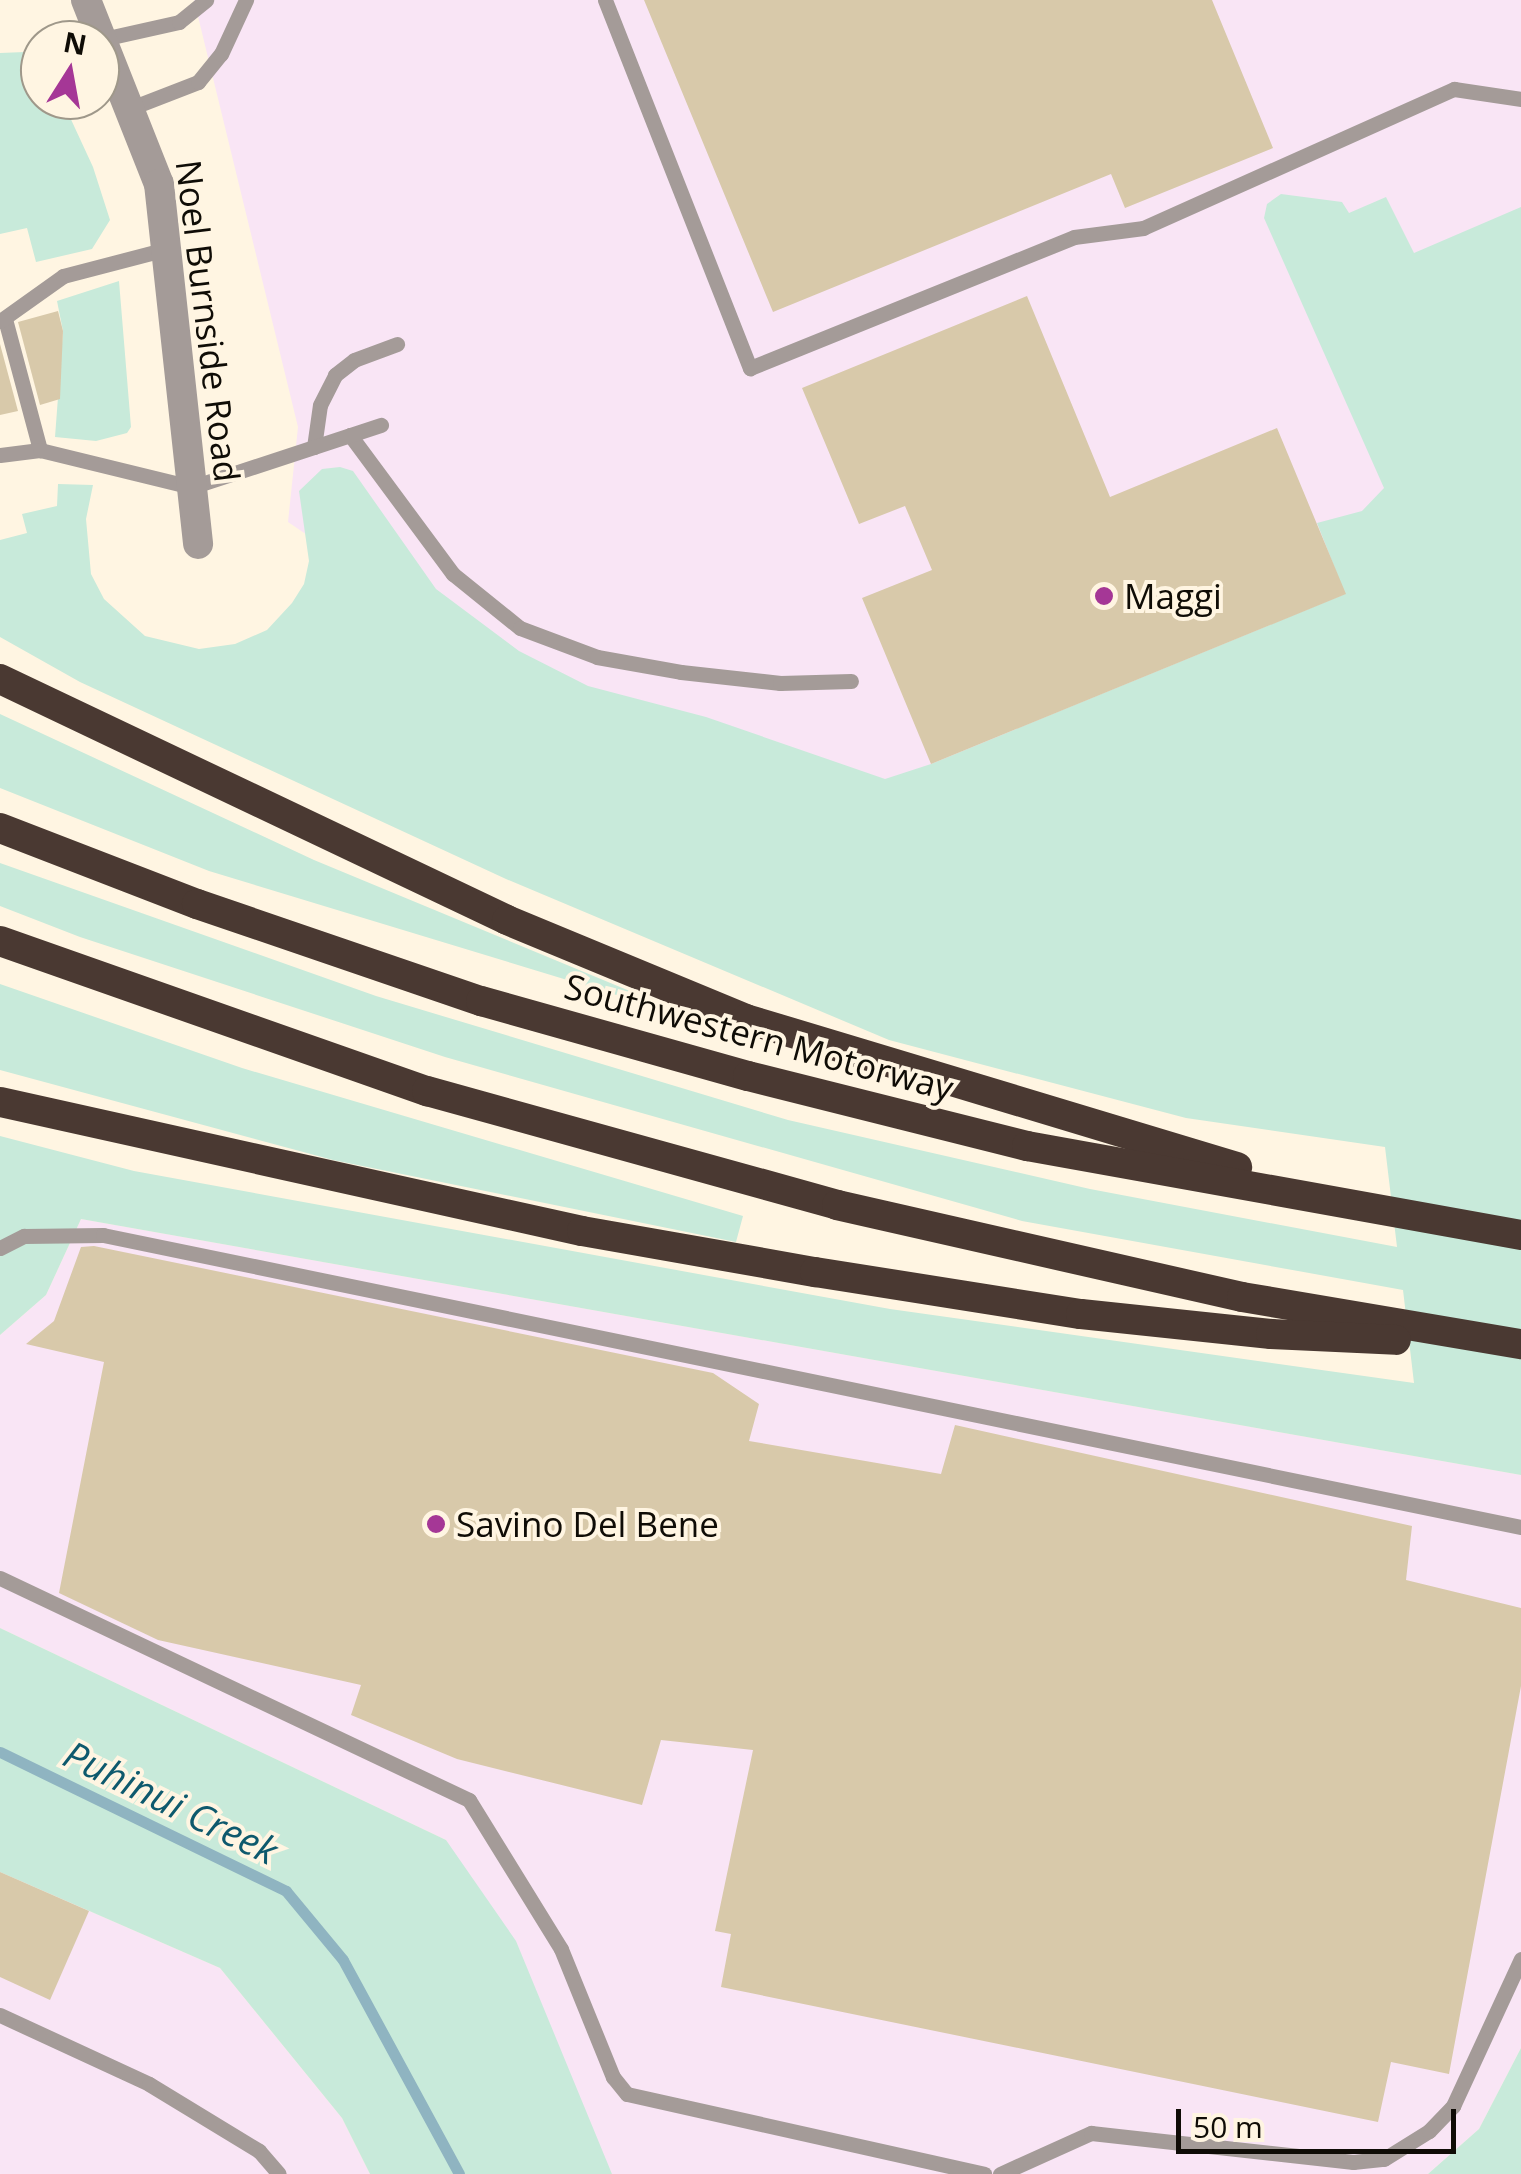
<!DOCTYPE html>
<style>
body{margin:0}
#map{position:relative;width:1521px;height:2174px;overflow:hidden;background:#fff5e2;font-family:"Open Sans",sans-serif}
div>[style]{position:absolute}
.industrial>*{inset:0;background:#f9e5f5}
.green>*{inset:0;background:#c8eada}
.stream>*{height:11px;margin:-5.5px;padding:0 5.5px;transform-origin:5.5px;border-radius:5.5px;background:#8fb4c1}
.building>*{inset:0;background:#d8c9aa}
.lane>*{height:15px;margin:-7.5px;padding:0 7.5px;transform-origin:7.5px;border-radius:7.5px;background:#a49b98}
.street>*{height:30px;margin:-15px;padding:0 15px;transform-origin:15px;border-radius:15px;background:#a49b98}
.highway>*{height:30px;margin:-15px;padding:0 15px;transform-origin:15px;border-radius:15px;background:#4a3932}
.dots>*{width:28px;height:28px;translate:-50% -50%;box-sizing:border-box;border:5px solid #fff5e2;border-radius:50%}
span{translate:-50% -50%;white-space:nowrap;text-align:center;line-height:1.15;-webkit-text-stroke:8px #fff5e2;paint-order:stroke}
.street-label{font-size:35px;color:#0f0c06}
.poi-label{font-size:35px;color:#0f0c06}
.left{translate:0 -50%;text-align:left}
.water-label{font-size:38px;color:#0e596d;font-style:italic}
.north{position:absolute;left:20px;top:20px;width:100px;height:100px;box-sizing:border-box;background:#fff5e2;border:2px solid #9f988a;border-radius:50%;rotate:11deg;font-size:28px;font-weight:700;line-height:40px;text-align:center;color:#0f0c06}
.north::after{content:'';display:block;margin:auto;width:35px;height:45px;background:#a53796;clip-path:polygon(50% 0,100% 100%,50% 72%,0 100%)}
.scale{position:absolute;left:1176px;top:2109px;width:280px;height:45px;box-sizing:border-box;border:5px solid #0f0c06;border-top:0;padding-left:12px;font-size:30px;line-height:35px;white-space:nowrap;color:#0f0c06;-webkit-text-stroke:8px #fff5e2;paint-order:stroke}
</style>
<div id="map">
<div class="industrial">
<i style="clip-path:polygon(194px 0,1521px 0,1521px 703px,1263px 1058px,353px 566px,288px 522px,298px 427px)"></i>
<i style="clip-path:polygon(81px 1219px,1521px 1475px,1521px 2048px,1479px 2129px,1428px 2174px,612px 2174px,446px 1840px,0 1628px,0 1335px,46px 1295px)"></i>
<i style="clip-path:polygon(0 1872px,220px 1968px,342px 2118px,370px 2174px,0 2174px)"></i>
</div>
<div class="green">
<i style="clip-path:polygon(25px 52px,40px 59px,40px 100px,62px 100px,93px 167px,110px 220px,92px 249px,36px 262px,27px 228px,0 234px,0 53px)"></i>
<i style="clip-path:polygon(1281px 194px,1342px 202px,1349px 213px,1386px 197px,1414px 253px,1521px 207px,1521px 1475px,81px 1219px,46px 1295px,0 1335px,0 1136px,134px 1171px,890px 1309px,1414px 1383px,1403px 1290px,1022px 1221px,445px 1057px,80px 937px,0 906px,0 863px,376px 996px,788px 1120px,1090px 1189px,1397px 1247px,1385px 1147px,1186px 1118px,889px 1040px,506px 879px,80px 682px,0 637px,0 540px,27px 533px,22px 514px,57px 506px,58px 484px,93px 485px,86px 519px,91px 574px,104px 599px,145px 636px,199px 649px,235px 644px,267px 630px,292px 603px,304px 584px,309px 561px,299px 491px,322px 469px,340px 467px,353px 471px,436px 589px,519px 651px,588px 686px,706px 717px,885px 779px,931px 764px,1345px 594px,1317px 523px,1362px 511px,1384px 488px,1264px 218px,1267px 204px)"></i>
<i style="clip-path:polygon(119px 281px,131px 427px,127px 433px,96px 441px,55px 437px,63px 331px,57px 301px)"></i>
<i style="clip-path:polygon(0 714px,314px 860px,702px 1021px,209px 871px,0 788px)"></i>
<i style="clip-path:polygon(0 984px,242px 1068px,743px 1216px,736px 1242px,333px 1160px,0 1070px)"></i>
<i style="clip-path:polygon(0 1628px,446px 1840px,516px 1941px,612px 2174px,370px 2174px,342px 2118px,220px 1968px,0 1872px)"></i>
<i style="clip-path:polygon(1521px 2048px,1521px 2174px,1428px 2174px,1479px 2129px)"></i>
</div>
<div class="stream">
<i style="left:0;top:1752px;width:318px;rotate:25.9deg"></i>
<i style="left:286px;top:1891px;width:89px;rotate:50.4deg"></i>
<i style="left:343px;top:1960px;width:243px;rotate:61.5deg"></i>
</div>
<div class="building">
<i style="clip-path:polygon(644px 0,1212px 0,1273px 148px,1125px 208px,1111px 174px,773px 312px)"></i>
<i style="clip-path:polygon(1027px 296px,1110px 497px,1277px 428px,1346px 594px,931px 764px,862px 598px,932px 570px,905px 506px,859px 524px,802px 388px)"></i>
<i style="clip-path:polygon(58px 311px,63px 331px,60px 399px,40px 405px,18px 322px)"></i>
<i style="clip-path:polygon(0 344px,18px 411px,0 415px)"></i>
<i style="clip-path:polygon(94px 1246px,713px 1373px,759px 1404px,749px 1441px,941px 1474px,955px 1425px,1412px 1526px,1406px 1580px,1521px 1608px,1521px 1686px,1449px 2074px,1391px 2062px,1378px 2122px,721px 1987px,731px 1934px,715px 1931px,753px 1750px,661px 1740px,642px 1805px,457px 1759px,351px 1715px,361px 1685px,158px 1640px,59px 1593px,104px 1362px,26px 1344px,54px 1321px,81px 1247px)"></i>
<i style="clip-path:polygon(0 1872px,89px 1911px,50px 2000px,0 1977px)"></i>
</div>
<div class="lane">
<i style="left:605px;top:0;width:396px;rotate:68.5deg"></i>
<i style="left:750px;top:368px;width:349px;rotate:-22deg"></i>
<i style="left:1074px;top:237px;width:70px;rotate:-7.4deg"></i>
<i style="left:1143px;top:228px;width:341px;rotate:-24.1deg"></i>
<i style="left:1454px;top:89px;width:68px;rotate:8.5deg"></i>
<i style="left:103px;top:39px;width:78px;rotate:-12.6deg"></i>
<i style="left:179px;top:22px;width:35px;rotate:-39deg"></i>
<i style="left:131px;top:108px;width:72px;rotate:-21.2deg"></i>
<i style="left:198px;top:82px;width:36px;rotate:-51deg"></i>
<i style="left:221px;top:54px;width:60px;rotate:-65.2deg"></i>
<i style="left:5px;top:319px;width:136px;rotate:75deg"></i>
<i style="left:0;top:321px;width:77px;rotate:-35.5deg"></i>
<i style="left:63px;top:276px;width:107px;rotate:-14.6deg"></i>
<i style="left:350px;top:435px;width:173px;rotate:53.5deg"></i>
<i style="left:453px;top:574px;width:86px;rotate:38.9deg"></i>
<i style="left:520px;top:628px;width:82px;rotate:20.6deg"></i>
<i style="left:597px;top:657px;width:85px;rotate:10.1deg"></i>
<i style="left:681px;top:672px;width:100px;rotate:6.3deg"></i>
<i style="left:780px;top:683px;width:71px;rotate:-1.6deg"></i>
<i style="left:314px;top:447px;width:42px;rotate:-81.9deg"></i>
<i style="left:320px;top:405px;width:34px;rotate:-63deg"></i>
<i style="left:335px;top:375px;width:24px;rotate:-38deg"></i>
<i style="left:354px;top:360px;width:46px;rotate:-20.4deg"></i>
<i style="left:0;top:455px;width:40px;rotate:-7.1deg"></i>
<i style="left:40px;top:450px;width:156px;rotate:13.7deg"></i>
<i style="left:192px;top:487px;width:199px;rotate:-18.2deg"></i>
<i style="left:0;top:1248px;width:27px;rotate:-27deg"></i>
<i style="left:24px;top:1236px;width:79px;rotate:-0.7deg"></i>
<i style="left:103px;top:1235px;width:1448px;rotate:11.64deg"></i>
<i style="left:0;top:1578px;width:519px;rotate:25.33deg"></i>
<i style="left:469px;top:1800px;width:175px;rotate:58.3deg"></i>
<i style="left:561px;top:1949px;width:138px;rotate:67.9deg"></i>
<i style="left:613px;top:2077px;width:22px;rotate:51deg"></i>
<i style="left:627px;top:2094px;width:366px;rotate:12.6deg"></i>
<i style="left:0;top:2015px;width:164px;rotate:24.8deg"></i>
<i style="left:149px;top:2084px;width:129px;rotate:31.3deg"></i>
<i style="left:259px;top:2151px;width:30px;rotate:49deg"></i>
<i style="left:1000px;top:2174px;width:100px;rotate:-24.3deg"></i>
<i style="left:1091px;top:2133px;width:264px;rotate:6.3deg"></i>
<i style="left:1353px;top:2162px;width:31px;rotate:-6deg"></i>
<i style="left:1384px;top:2159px;width:53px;rotate:-31.9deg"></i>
<i style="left:1429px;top:2131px;width:35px;rotate:-46deg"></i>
<i style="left:1453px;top:2106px;width:162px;rotate:-65.2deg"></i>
</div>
<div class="street">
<i style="left:86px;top:0;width:198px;rotate:68.4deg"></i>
<i style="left:159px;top:184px;width:362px;rotate:83.8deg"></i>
</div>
<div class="highway">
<i style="left:0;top:679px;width:561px;rotate:25.42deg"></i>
<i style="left:507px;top:920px;width:259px;rotate:22.5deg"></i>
<i style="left:746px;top:1019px;width:513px;rotate:16.77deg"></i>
<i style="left:0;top:828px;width:211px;rotate:21.1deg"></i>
<i style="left:197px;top:904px;width:300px;rotate:18.9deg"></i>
<i style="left:481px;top:1001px;width:277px;rotate:15.7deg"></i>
<i style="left:748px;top:1076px;width:288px;rotate:14.1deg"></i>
<i style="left:1027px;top:1146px;width:502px;rotate:10.21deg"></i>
<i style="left:0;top:941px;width:453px;rotate:19.4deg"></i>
<i style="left:427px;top:1091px;width:426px;rotate:15.5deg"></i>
<i style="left:837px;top:1205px;width:415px;rotate:12.8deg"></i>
<i style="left:1242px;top:1297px;width:283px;rotate:9.6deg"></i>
<i style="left:0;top:1102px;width:596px;rotate:12.5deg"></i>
<i style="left:582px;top:1231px;width:237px;rotate:10deg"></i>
<i style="left:815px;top:1272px;width:269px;rotate:9deg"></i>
<i style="left:1081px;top:1314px;width:191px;rotate:6deg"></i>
<i style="left:1271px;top:1334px;width:125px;rotate:2.7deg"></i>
</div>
<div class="dots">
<i style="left:1104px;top:596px;background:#a53796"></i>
<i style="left:436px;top:1524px;background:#a53796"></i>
</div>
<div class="street-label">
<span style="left:208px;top:321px;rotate:83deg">Noel Burnside Road</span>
<span style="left:759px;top:1037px;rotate:15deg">Southwestern Motorway</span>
</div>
<div class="poi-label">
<span class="left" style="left:1124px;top:596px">Maggi</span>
<span class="left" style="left:456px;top:1524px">Savino Del Bene</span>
</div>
<div class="water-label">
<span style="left:171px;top:1802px;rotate:26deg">Puhinui Creek</span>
</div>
<div class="north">N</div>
<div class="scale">50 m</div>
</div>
